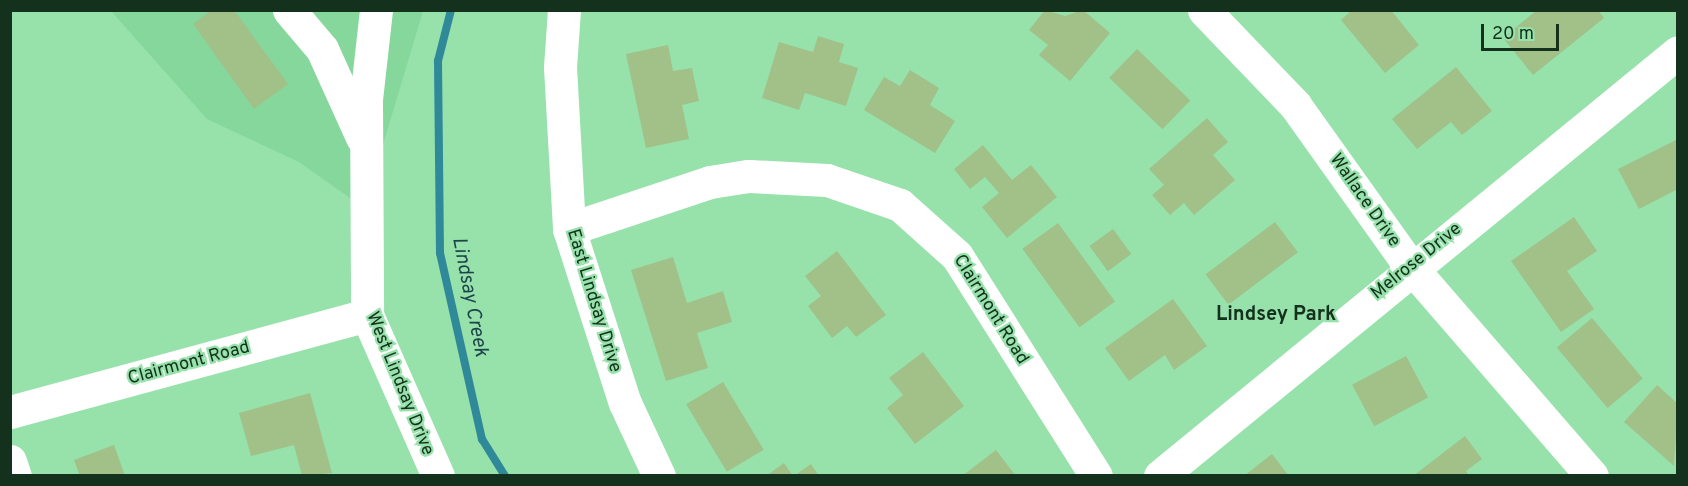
<!DOCTYPE html>
<style>
body{margin:0}
#map{position:relative;width:1688px;height:486px;overflow:hidden;background:#97e1ab;font-family:Overpass,sans-serif}
div>[style]{position:absolute}
.built>*{inset:0;background:#85d79c}
.stream>*{height:8px;margin:-4px;padding:0 4px;transform-origin:4px;border-radius:4px;background:#2f8999}
.building>*{inset:0;background:#a1c188;transform-origin:0 0}
.minor>*{height:33px;margin:-16.5px;padding:0 16.5px;transform-origin:16.5px;border-radius:16.5px;background:#fff}
span{translate:-50% -50%;white-space:nowrap;text-align:center;line-height:1.15;-webkit-text-stroke:4.5px #97e1ab;paint-order:stroke}
.street-label{font-size:18px;color:#13311c}
.water-label{font-size:20px;color:#1c444b;font-style:italic}
.neighbourhood-label{font-size:20px;color:#13311c;font-weight:700}
.frame{position:absolute;inset:0;border:12px solid #13311c;pointer-events:none}
.scale{position:absolute;left:1481px;top:24px;width:78px;height:27px;box-sizing:border-box;border:3px solid #13311c;border-top:0;padding-left:8px;font-size:18px;line-height:21px;white-space:nowrap;color:#13311c;-webkit-text-stroke:4px #97e1ab;paint-order:stroke}
</style>
<div id="map">
<div class="built">
<i style="clip-path:polygon(111px 11px,423px 11px,364px 208px,299px 162px,207px 119px)"></i>
</div>
<div class="stream">
<i style="left:451px;top:10px;width:53px;rotate:104.3deg"></i>
<i style="left:438px;top:61px;width:192px;rotate:89.4deg"></i>
<i style="left:440px;top:253px;width:191px;rotate:77.3deg"></i>
<i style="left:482px;top:439px;width:44px;rotate:58.1deg"></i>
</div>
<div class="building">
<i style="clip-path:polygon(212px 10px,234px 10px,288px 84px,254px 109px,193px 24px)"></i>
<i style="clip-path:polygon(1045px 10px,1065px 16px,1083px 10px,1110px 33px,1070px 81px,1039px 55px,1048px 45px,1029px 30px)"></i>
<i style="clip-path:polygon(1352px 10px,1391px 10px,1419px 45px,1385px 73px,1341px 20px)"></i>
<i style="clip-path:polygon(1537px 10px,1598px 10px,1604px 18px,1533px 75px,1503px 38px)"></i>
<i style="clip-path:polygon(818px 36px,844px 44px,839px 62px,858px 68px,846px 106px,805px 93px,799px 110px,762px 98px,779px 42px,813px 52px)"></i>
<i style="clip-path:polygon(668px 45px,673px 71px,692px 68px,699px 101px,682px 105px,689px 139px,646px 148px,626px 54px)"></i>
<i style="left:1137px;top:49px;width:74px;height:40px;rotate:44deg"></i>
<i style="clip-path:polygon(1456px 67px,1492px 111px,1462px 135px,1451px 122px,1417px 149px,1392px 119px)"></i>
<i style="clip-path:polygon(910px 70px,939px 88px,930px 105px,955px 121px,935px 153px,864px 110px,884px 77px,900px 86px)"></i>
<i style="clip-path:polygon(1207px 118px,1228px 142px,1213px 155px,1235px 180px,1194px 215px,1184px 203px,1170px 215px,1152px 195px,1164px 185px,1149px 169px)"></i>
<i style="clip-path:polygon(1678px 139px,1678px 189px,1639px 209px,1618px 169px)"></i>
<i style="clip-path:polygon(983px 145px,1012px 180px,1031px 165px,1057px 197px,1007px 238px,982px 207px,999px 193px,985px 177px,970px 189px,954px 169px)"></i>
<i style="clip-path:polygon(1574px 217px,1597px 251px,1567px 271px,1594px 309px,1561px 332px,1511px 261px)"></i>
<i style="left:1275px;top:222px;width:38px;height:87px;rotate:53deg"></i>
<i style="left:1058px;top:223px;width:97px;height:44px;rotate:54deg"></i>
<i style="left:1113px;top:229px;width:31px;height:29px;rotate:54deg"></i>
<i style="clip-path:polygon(837px 251px,886px 315px,856px 337px,847px 326px,832px 338px,808px 306px,821px 296px,805px 276px)"></i>
<i style="clip-path:polygon(673px 257px,687px 303px,723px 291px,732px 322px,697px 333px,708px 368px,666px 381px,631px 270px)"></i>
<i style="clip-path:polygon(1173px 299px,1207px 346px,1174px 370px,1165px 355px,1129px 381px,1105px 348px)"></i>
<i style="left:1592px;top:318px;width:79px;height:46px;rotate:50deg"></i>
<i style="clip-path:polygon(923px 352px,964px 406px,915px 444px,887px 408px,903px 395px,889px 378px)"></i>
<i style="left:1406px;top:356px;width:47px;height:61px;rotate:62deg"></i>
<i style="left:723px;top:382px;width:79px;height:43px;rotate:59deg"></i>
<i style="clip-path:polygon(1657px 385px,1678px 404px,1674px 466px,1624px 422px)"></i>
<i style="clip-path:polygon(310px 393px,332px 473px,302px 476px,294px 445px,251px 456px,239px 413px)"></i>
<i style="clip-path:polygon(1465px 436px,1482px 459px,1466px 471px,1469px 476px,1413px 476px)"></i>
<i style="clip-path:polygon(114px 445px,125px 476px,80px 476px,74px 460px)"></i>
<i style="clip-path:polygon(996px 450px,1016px 476px,962px 476px)"></i>
<i style="clip-path:polygon(1272px 454px,1289px 476px,1244px 476px)"></i>
<i style="clip-path:polygon(784px 463px,793px 476px,766px 476px)"></i>
<i style="clip-path:polygon(811px 464px,819px 476px,794px 476px)"></i>
</div>
<div class="minor">
<i style="left:289px;top:10px;width:51px;rotate:49.8deg"></i>
<i style="left:322px;top:49px;width:97px;rotate:65.6deg"></i>
<i style="left:376px;top:10px;width:90px;rotate:96.4deg"></i>
<i style="left:366px;top:99px;width:216px;rotate:89.7deg"></i>
<i style="left:367px;top:315px;width:176px;rotate:66.2deg"></i>
<i style="left:564px;top:10px;width:57px;rotate:94deg"></i>
<i style="left:560px;top:67px;width:162px;rotate:86.8deg"></i>
<i style="left:569px;top:229px;width:183px;rotate:72.2deg"></i>
<i style="left:625px;top:403px;width:81px;rotate:65deg"></i>
<i style="left:1204px;top:10px;width:132px;rotate:46.2deg"></i>
<i style="left:1295px;top:105px;width:198px;rotate:54.5deg"></i>
<i style="left:1410px;top:266px;width:278px;rotate:49.1deg"></i>
<i style="left:569px;top:229px;width:149px;rotate:-18.4deg"></i>
<i style="left:710px;top:182px;width:39px;rotate:-9deg"></i>
<i style="left:749px;top:176px;width:78px;rotate:2.9deg"></i>
<i style="left:827px;top:180px;width:77px;rotate:18.9deg"></i>
<i style="left:900px;top:205px;width:76px;rotate:41.8deg"></i>
<i style="left:957px;top:256px;width:260px;rotate:57.7deg"></i>
<i style="left:10px;top:412px;width:370px;rotate:-15.2deg"></i>
<i style="left:10px;top:461px;width:16px;rotate:72deg"></i>
<i style="left:1160px;top:476px;width:669px;rotate:-39.3deg"></i>
</div>
<div class="street-label">
<span style="left:1364px;top:201px;rotate:55deg">Wallace Drive</span>
<span style="left:1417px;top:262px;rotate:-39deg">Melrose Drive</span>
<span style="left:593px;top:301px;rotate:73deg">East Lindsay Drive</span>
<span style="left:990px;top:310px;rotate:58deg">Clairmont Road</span>
<span style="left:189px;top:364px;rotate:-15deg">Clairmont Road</span>
<span style="left:399px;top:384px;rotate:68deg">West Lindsay Drive</span>
</div>
<div class="water-label">
<span style="left:469px;top:297px;rotate:79deg">Lindsay Creek</span>
</div>
<div class="neighbourhood-label">
<span style="left:1276px;top:315px">Lindsey Park</span>
</div>
<div class="frame"></div>
<div class="scale">20 m</div>
</div>
